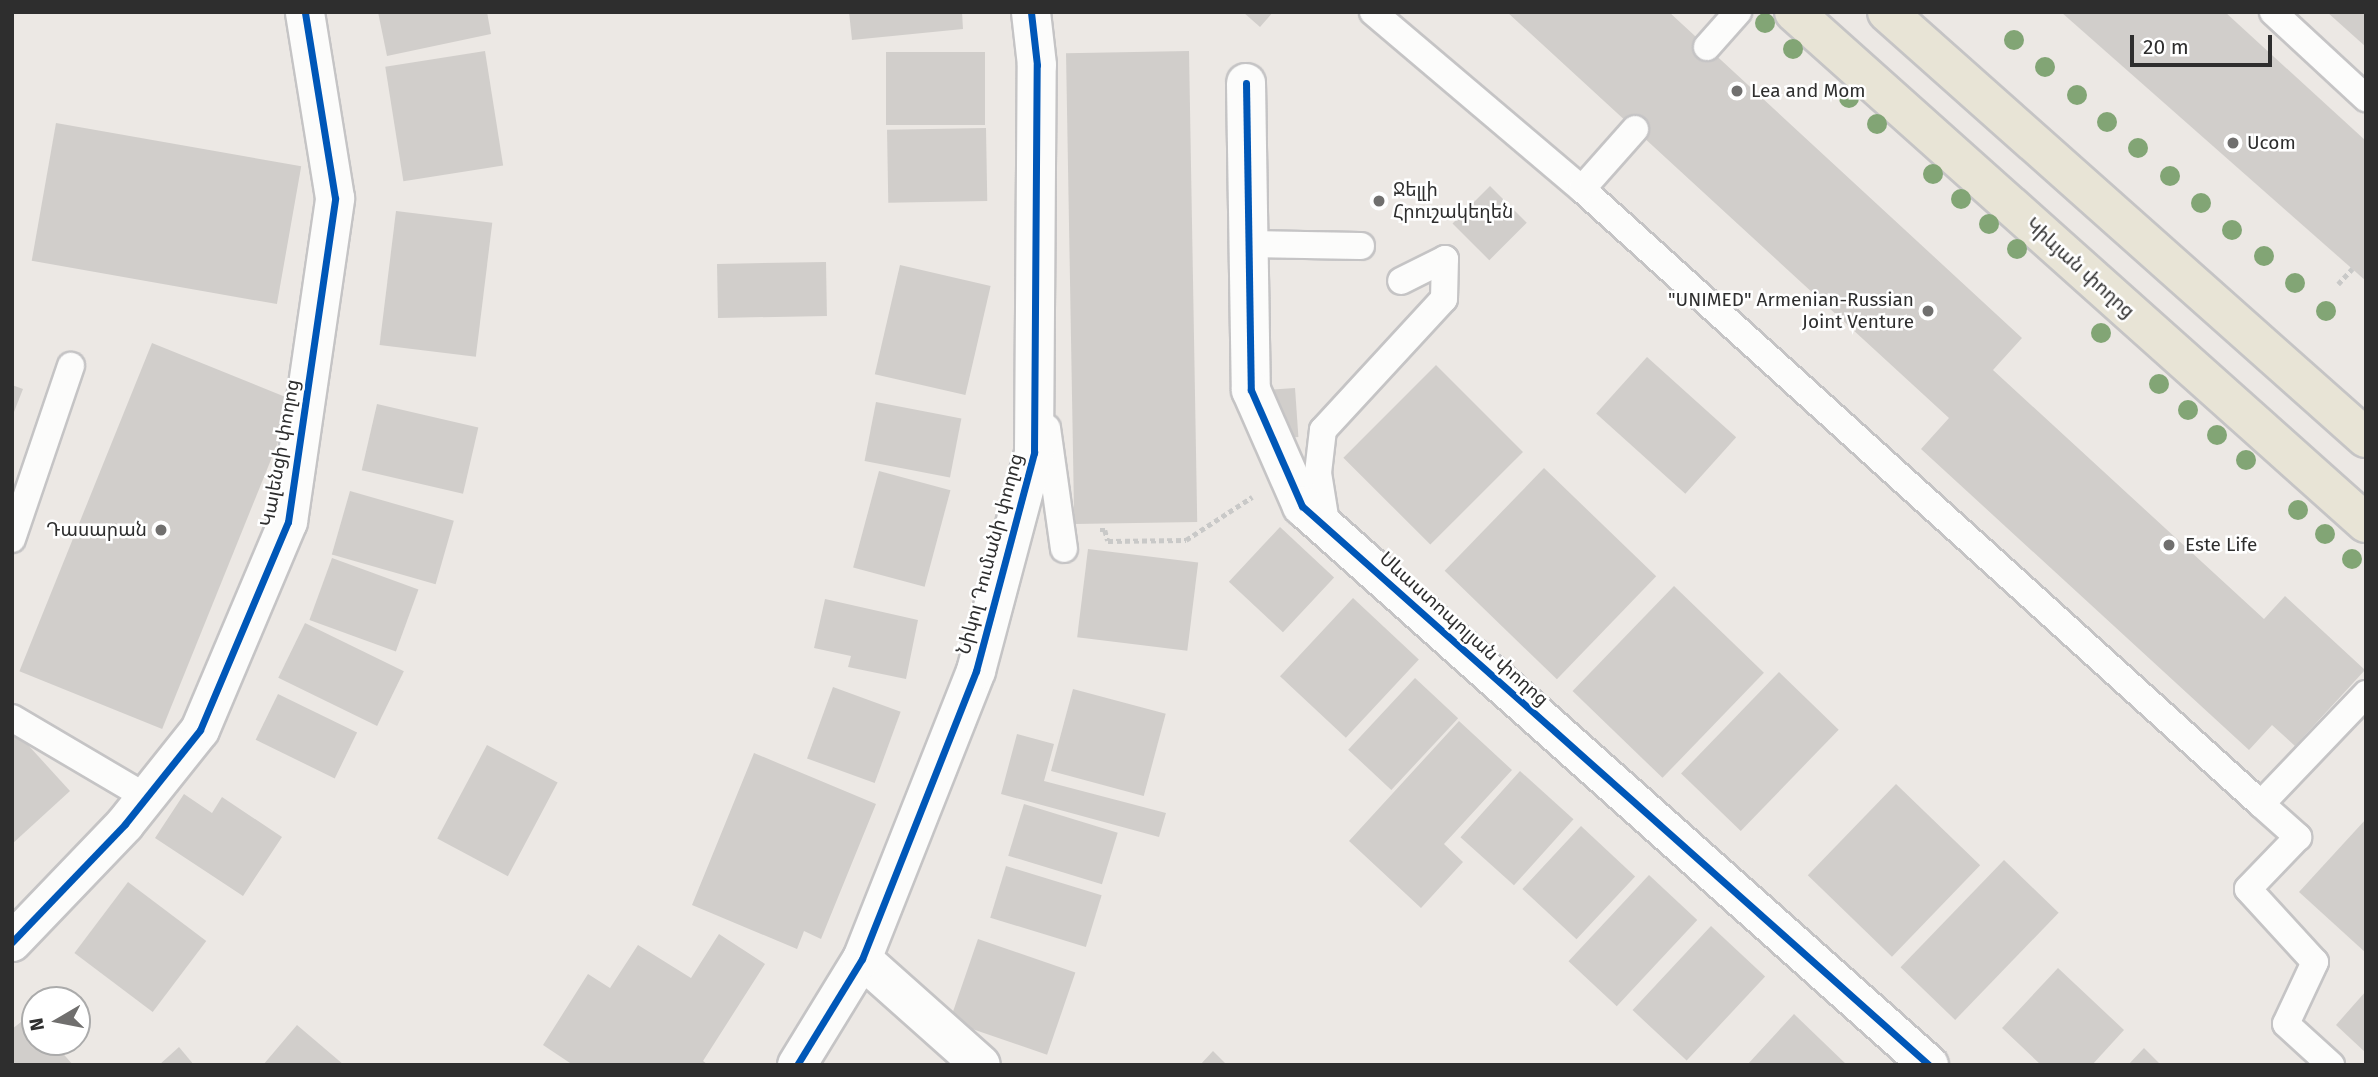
<!DOCTYPE html>
<meta charset="utf-8">
<style>
body{margin:0}
#map{position:relative;width:2378px;height:1077px;overflow:hidden;background:#ece8e4;font-family:"Fira Sans","Noto Sans Armenian",sans-serif}
div>[style]{position:absolute}
.building>*{inset:0;background:#d1cecb;transform-origin:0 0}
.path>*{height:4.5px;margin-top:-2.25px;transform-origin:0;background:repeating-linear-gradient(90deg,#c9c9c8 0 5px,transparent 0 8.5px)}
.roads{filter:drop-shadow(2px 0 #c5c4c5) drop-shadow(-2px 0 #c5c4c5) drop-shadow(0 2px #c5c4c5) drop-shadow(0 -2px #c5c4c5)}
.service>*{height:26px;margin:-13px;padding:0 13px;transform-origin:13px;border-radius:13px;background:#fcfcfb}
.minor>*{height:38px;margin:-19px;padding:0 19px;transform-origin:19px;border-radius:19px;background:#fcfcfb}
.primary>*{height:38px;margin:-19px;padding:0 19px;transform-origin:19px;border-radius:19px;background:#e8e4d6}
.cycleway>*{height:7px;margin:-3.5px;padding:0 3.5px;transform-origin:3.5px;border-radius:3.5px;background:#0057b8}
.trees>*{width:20px;height:20px;margin:-10px;border-radius:50%;background:#82a575}
.dots>*{width:19px;height:19px;translate:-50% -50%;box-sizing:border-box;border:4px solid #fff;border-radius:50%}
span{translate:-50% -50%;white-space:nowrap;text-align:center;line-height:1.15;-webkit-text-stroke:5px #fff;paint-order:stroke}
.poi-label{font-size:19px;color:#2e2e2e}
.left{translate:0 -50%;text-align:left}
.right{translate:-100% -50%;text-align:right}
.street-label{font-size:19px;color:#2e2e2e}
.frame{position:absolute;inset:0;border:14px solid #2e2e2e;pointer-events:none}
.north{position:absolute;left:21px;top:986px;width:70px;height:70px;box-sizing:border-box;background:#fff;border:2px solid #ababab;border-radius:50%;rotate:260deg;font-size:19px;font-weight:700;line-height:28px;text-align:center;color:#2e2e2e}
.north::after{content:'';display:block;margin:auto;width:24px;height:32px;background:#706f6e;clip-path:polygon(50% 0,100% 100%,50% 72%,0 100%)}
.scale{position:absolute;left:2130px;top:35px;width:142px;height:32px;box-sizing:border-box;border:4px solid #2e2e2e;border-top:0;padding-left:9px;font-size:21px;line-height:24px;white-space:nowrap;color:#2e2e2e;-webkit-text-stroke:5px #fff;paint-order:stroke}
</style>
<div id="map">
<div class="building">
<i style="clip-path:polygon(378px 12px,487px 12px,491px 34px,387px 56px)"></i>
<i style="clip-path:polygon(849px 12px,962px 12px,963px 29px,852px 40px)"></i>
<i style="clip-path:polygon(1243px 12px,1273px 12px,1260px 27px)"></i>
<i style="clip-path:polygon(1507px 12px,1669px 12px,2022px 338px,1993px 370px,2264px 619px,2285px 596px,2365px 670px,2295px 746px,2272px 725px,2249px 750px,1921px 449px,1949px 418px)"></i>
<i style="clip-path:polygon(2061px 12px,2225px 12px,2366px 141px,2366px 281px)"></i>
<i style="clip-path:polygon(2327px 12px,2366px 12px,2366px 47px)"></i>
<i style="left:485px;top:51px;width:116px;height:101px;rotate:81deg"></i>
<i style="left:1189px;top:51px;width:471px;height:123px;rotate:89deg"></i>
<i style="left:985px;top:52px;width:73px;height:99px;rotate:90deg"></i>
<i style="left:56px;top:123px;width:249px;height:140px;rotate:10deg"></i>
<i style="left:986px;top:128px;width:73px;height:99px;rotate:89deg"></i>
<i style="left:1490px;top:186px;width:52px;height:53px;rotate:45deg"></i>
<i style="left:396px;top:211px;width:97px;height:135px;rotate:7deg"></i>
<i style="left:826px;top:262px;width:54px;height:109px;rotate:89deg"></i>
<i style="left:900px;top:265px;width:93px;height:112px;rotate:13deg"></i>
<i style="left:152px;top:343px;width:154px;height:354px;rotate:22deg"></i>
<i style="left:1647px;top:357px;width:120px;height:76px;rotate:42deg"></i>
<i style="left:1436px;top:365px;width:123px;height:131px;rotate:45deg"></i>
<i style="clip-path:polygon(12px 385px,23px 389px,12px 417px)"></i>
<i style="left:1295px;top:388px;width:49px;height:22px;rotate:86deg"></i>
<i style="left:876px;top:402px;width:87px;height:60px;rotate:11deg"></i>
<i style="left:377px;top:404px;width:104px;height:68px;rotate:13deg"></i>
<i style="left:1544px;top:468px;width:156px;height:143px;rotate:44deg"></i>
<i style="left:879px;top:471px;width:74px;height:100px;rotate:15deg"></i>
<i style="left:350px;top:491px;width:108px;height:66px;rotate:16deg"></i>
<i style="left:1280px;top:527px;width:74px;height:75px;rotate:43deg"></i>
<i style="left:1088px;top:549px;width:111px;height:89px;rotate:7deg"></i>
<i style="left:332px;top:558px;width:92px;height:66px;rotate:20deg"></i>
<i style="left:1674px;top:586px;width:125px;height:146px;rotate:44deg"></i>
<i style="left:1353px;top:598px;width:90px;height:107px;rotate:43deg"></i>
<i style="clip-path:polygon(825px 599px,918px 620px,906px 679px,848px 667px,851px 656px,814px 648px)"></i>
<i style="left:305px;top:623px;width:110px;height:61px;rotate:26deg"></i>
<i style="left:1779px;top:672px;width:83px;height:141px;rotate:44deg"></i>
<i style="left:1415px;top:678px;width:59px;height:98px;rotate:43deg"></i>
<i style="left:833px;top:687px;width:72px;height:76px;rotate:20deg"></i>
<i style="left:1073px;top:689px;width:96px;height:85px;rotate:15deg"></i>
<i style="left:278px;top:694px;width:88px;height:51px;rotate:26deg"></i>
<i style="clip-path:polygon(1459px 721px,1512px 770px,1444px 844px,1463px 862px,1421px 908px,1349px 841px)"></i>
<i style="clip-path:polygon(18px 734px,70px 791px,12px 844px,12px 739px)"></i>
<i style="clip-path:polygon(1017px 734px,1054px 744px,1044px 781px,1166px 813px,1159px 837px,1001px 794px)"></i>
<i style="left:487px;top:745px;width:80px;height:106px;rotate:28deg"></i>
<i style="clip-path:polygon(754px 753px,876px 804px,821px 939px,804px 931px,797px 949px,692px 905px)"></i>
<i style="left:1520px;top:771px;width:72px;height:89px;rotate:42deg"></i>
<i style="left:1896px;top:784px;width:117px;height:127px;rotate:44deg"></i>
<i style="clip-path:polygon(184px 794px,212px 813px,222px 797px,282px 837px,243px 896px,155px 838px)"></i>
<i style="left:1024px;top:804px;width:98px;height:54px;rotate:17deg"></i>
<i style="clip-path:polygon(2366px 819px,2366px 953px,2299px 892px)"></i>
<i style="left:1581px;top:826px;width:74px;height:86px;rotate:43deg"></i>
<i style="left:2004px;top:860px;width:76px;height:149px;rotate:44deg"></i>
<i style="left:1006px;top:866px;width:100px;height:54px;rotate:17deg"></i>
<i style="left:1649px;top:875px;width:66px;height:118px;rotate:43deg"></i>
<i style="left:128px;top:882px;width:98px;height:89px;rotate:37deg"></i>
<i style="left:1711px;top:926px;width:74px;height:115px;rotate:43deg"></i>
<i style="clip-path:polygon(719px 934px,765px 964px,703px 1061px,708px 1065px,573px 1065px,543px 1045px,588px 974px,610px 988px,638px 945px,691px 978px)"></i>
<i style="left:978px;top:939px;width:103px;height:87px;rotate:19deg"></i>
<i style="clip-path:polygon(2058px 968px,2124px 1030px,2092px 1065px,2041px 1065px,2002px 1028px)"></i>
<i style="clip-path:polygon(2366px 991px,2366px 1053px,2336px 1025px)"></i>
<i style="clip-path:polygon(1794px 1014px,1847px 1065px,1747px 1065px)"></i>
<i style="clip-path:polygon(30px 1015px,35px 1021px,35px 1042px,53px 1042px,73px 1065px,12px 1065px,12px 1029px)"></i>
<i style="clip-path:polygon(297px 1025px,344px 1065px,263px 1065px)"></i>
<i style="clip-path:polygon(179px 1047px,194px 1065px,159px 1065px)"></i>
<i style="clip-path:polygon(2144px 1048px,2161px 1065px,2128px 1065px)"></i>
<i style="clip-path:polygon(1213px 1051px,1227px 1065px,1200px 1065px)"></i>
</div>
<div class="path">
<i style="left:2338px;top:284px;width:21px;rotate:-47deg"></i>
<i style="left:1100px;top:530px;width:5px"></i>
<i style="left:1105px;top:530px;width:11px;rotate:75deg"></i>
<i style="left:1108px;top:541px;width:78px;rotate:-0.7deg"></i>
<i style="left:1186px;top:540px;width:79px;rotate:-33.1deg"></i>
</div>
<div class="roads">
<div class="service">
<i style="left:1373px;top:12px;width:274px;rotate:40.3deg"></i>
<i style="left:1582px;top:189px;width:916px;rotate:42.17deg"></i>
<i style="left:2261px;top:804px;width:152px;rotate:-46.3deg"></i>
<i style="left:2273px;top:12px;width:127px;rotate:42.8deg"></i>
<i style="left:1707px;top:47px;width:47px;rotate:-48.5deg"></i>
<i style="left:1582px;top:189px;width:80px;rotate:-48.5deg"></i>
<i style="left:1249px;top:244px;width:112px;rotate:1deg"></i>
<i style="left:1047px;top:428px;width:122px;rotate:82deg"></i>
<i style="left:1327px;top:529px;width:57px;rotate:-99.1deg"></i>
<i style="left:1318px;top:473px;width:43px;rotate:-83.4deg"></i>
<i style="left:1323px;top:430px;width:178px;rotate:-47.3deg"></i>
<i style="left:1444px;top:299px;width:40px;rotate:-88.6deg"></i>
<i style="left:1445px;top:259px;width:49px;rotate:153.4deg"></i>
<i style="left:12px;top:539px;width:183px;rotate:-71.2deg"></i>
<i style="left:12px;top:718px;width:156px;rotate:30.5deg"></i>
<i style="left:2261px;top:804px;width:50px;rotate:41.7deg"></i>
<i style="left:2298px;top:837px;width:72px;rotate:133.9deg"></i>
<i style="left:2248px;top:889px;width:99px;rotate:47.5deg"></i>
<i style="left:2315px;top:962px;width:68px;rotate:115.1deg"></i>
<i style="left:2286px;top:1024px;width:61px;rotate:42.3deg"></i>
</div>
<div class="minor">
<i style="left:1246px;top:83px;width:307px;rotate:89.1deg"></i>
<i style="left:1251px;top:390px;width:127px;rotate:66.3deg"></i>
<i style="left:1302px;top:506px;width:840px;rotate:41.72deg"></i>
<i style="left:12px;top:942px;width:163px;rotate:-46.2deg"></i>
<i style="left:125px;top:824px;width:120px;rotate:-51.4deg"></i>
<i style="left:200px;top:730px;width:226px;rotate:-67.1deg"></i>
<i style="left:288px;top:522px;width:327px;rotate:-81.7deg"></i>
<i style="left:335px;top:198px;width:188px;rotate:-99.2deg"></i>
<i style="left:862px;top:959px;width:159px;rotate:41.7deg"></i>
<i style="left:797px;top:1065px;width:124px;rotate:-58.5deg"></i>
<i style="left:862px;top:959px;width:310px;rotate:-68.4deg"></i>
<i style="left:976px;top:671px;width:226px;rotate:-75.1deg"></i>
<i style="left:1034px;top:453px;width:388px;rotate:-89.6deg"></i>
<i style="left:1037px;top:65px;width:53px;rotate:-96.5deg"></i>
</div>
<div class="primary">
<i style="left:1794px;top:12px;width:767px;rotate:41.78deg"></i>
<i style="left:1887px;top:12px;width:641px;rotate:41.65deg"></i>
</div>
</div>
<div class="cycleway">
<i style="left:1246px;top:83px;width:307px;rotate:89.1deg"></i>
<i style="left:1251px;top:390px;width:127px;rotate:66.3deg"></i>
<i style="left:1302px;top:506px;width:840px;rotate:41.72deg"></i>
<i style="left:12px;top:942px;width:163px;rotate:-46.2deg"></i>
<i style="left:125px;top:824px;width:120px;rotate:-51.4deg"></i>
<i style="left:200px;top:730px;width:226px;rotate:-67.1deg"></i>
<i style="left:288px;top:522px;width:327px;rotate:-81.7deg"></i>
<i style="left:335px;top:198px;width:188px;rotate:-99.2deg"></i>
<i style="left:797px;top:1065px;width:124px;rotate:-58.5deg"></i>
<i style="left:862px;top:959px;width:310px;rotate:-68.4deg"></i>
<i style="left:976px;top:671px;width:226px;rotate:-75.1deg"></i>
<i style="left:1034px;top:453px;width:388px;rotate:-89.6deg"></i>
<i style="left:1037px;top:65px;width:53px;rotate:-96.5deg"></i>
</div>
<div class="trees">
<i style="left:1765px;top:23px"></i>
<i style="left:2014px;top:40px"></i>
<i style="left:1793px;top:49px"></i>
<i style="left:2045px;top:67px"></i>
<i style="left:2077px;top:95px"></i>
<i style="left:1849px;top:98px"></i>
<i style="left:2107px;top:122px"></i>
<i style="left:1877px;top:124px"></i>
<i style="left:2138px;top:148px"></i>
<i style="left:1933px;top:174px"></i>
<i style="left:2170px;top:176px"></i>
<i style="left:1961px;top:199px"></i>
<i style="left:2201px;top:203px"></i>
<i style="left:1989px;top:224px"></i>
<i style="left:2232px;top:230px"></i>
<i style="left:2017px;top:249px"></i>
<i style="left:2264px;top:256px"></i>
<i style="left:2295px;top:283px"></i>
<i style="left:2326px;top:311px"></i>
<i style="left:2101px;top:333px"></i>
<i style="left:2159px;top:384px"></i>
<i style="left:2188px;top:410px"></i>
<i style="left:2217px;top:435px"></i>
<i style="left:2246px;top:460px"></i>
<i style="left:2298px;top:510px"></i>
<i style="left:2325px;top:534px"></i>
<i style="left:2352px;top:559px"></i>
</div>
<div class="dots">
<i style="left:1737px;top:91px;background:#706f6e"></i>
<i style="left:2233px;top:143px;background:#706f6e"></i>
<i style="left:1379px;top:201px;background:#706f6e"></i>
<i style="left:1928px;top:311px;background:#706f6e"></i>
<i style="left:161px;top:530px;background:#706f6e"></i>
<i style="left:2169px;top:545px;background:#706f6e"></i>
</div>
<div class="poi-label">
<span class="left" style="left:1751px;top:91px">Lea and Mom</span>
<span class="left" style="left:2247px;top:143px">Ucom</span>
<span class="left" style="left:1393px;top:201px">Ջելլի<br>Հրուշակեղեն</span>
<span class="right" style="left:1914px;top:311px">"UNIMED" Armenian-Russian<br>Joint Venture</span>
<span class="right" style="left:147px;top:530px">Դասարան</span>
<span class="left" style="left:2185px;top:545px">Este Life</span>
</div>
<div class="street-label">
<span style="left:2080px;top:268px;rotate:42deg">Կիևյան փողոց</span>
<span style="left:280px;top:453px;rotate:-80deg">Կալենցի փողոց</span>
<span style="left:990px;top:554px;rotate:-75deg">Նիկոլ Դումանի փողոց</span>
<span style="left:1464px;top:629px;rotate:42deg">Սևաստոպոլյան փողոց</span>
</div>
<div class="frame"></div>
<div class="north">N</div>
<div class="scale">20 m</div>
</div>
